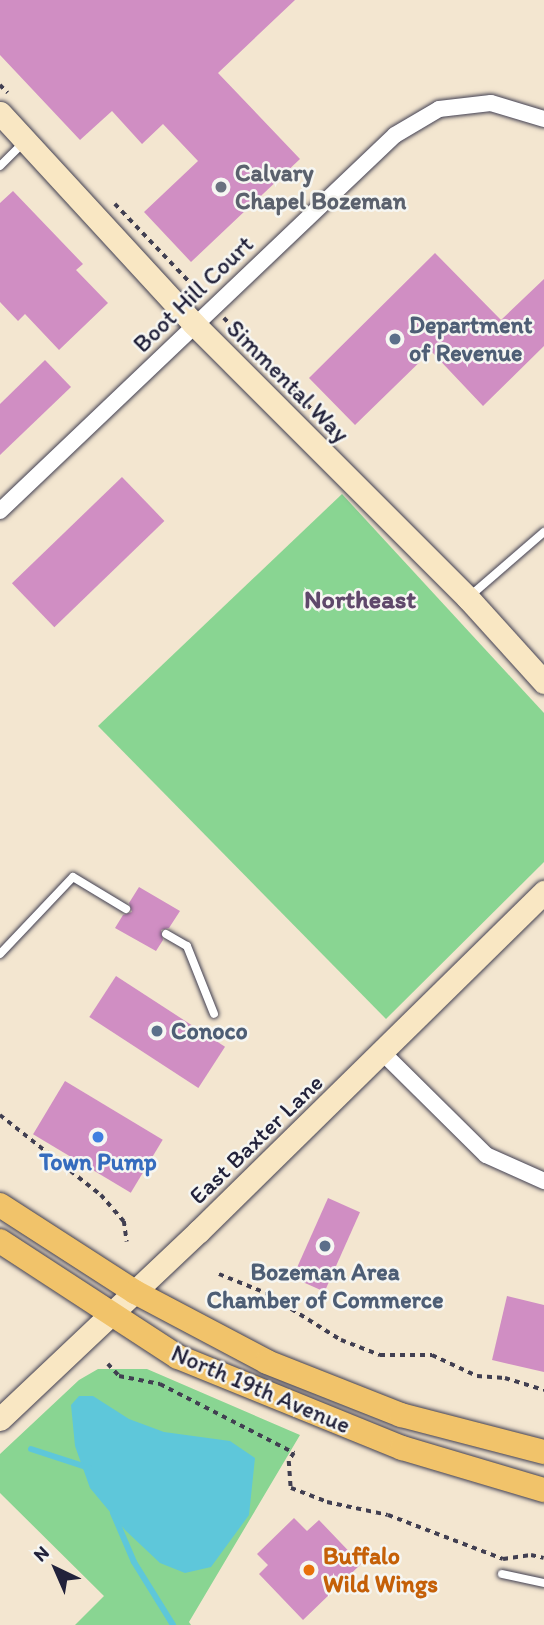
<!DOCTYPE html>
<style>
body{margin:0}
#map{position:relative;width:544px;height:1625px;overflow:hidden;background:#f3e6d0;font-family:Itim,sans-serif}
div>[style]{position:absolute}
.green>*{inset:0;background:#89d592}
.water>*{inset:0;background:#5ec7da}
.stream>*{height:6px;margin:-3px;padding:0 3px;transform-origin:3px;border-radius:3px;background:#5ec7da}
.building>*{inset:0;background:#d08ec3;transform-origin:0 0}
.path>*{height:3.5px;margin-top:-1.75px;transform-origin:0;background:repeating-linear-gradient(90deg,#413f51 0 5px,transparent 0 10px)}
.roads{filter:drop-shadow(0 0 2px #413f51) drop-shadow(0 0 2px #413f51)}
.lane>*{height:8px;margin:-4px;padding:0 4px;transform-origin:4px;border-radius:4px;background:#fff}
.street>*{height:16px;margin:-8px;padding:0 8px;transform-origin:8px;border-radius:8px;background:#fff}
.secondary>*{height:23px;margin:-11.5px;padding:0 11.5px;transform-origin:11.5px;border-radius:11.5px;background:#f9e7c3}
.primary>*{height:24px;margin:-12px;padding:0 12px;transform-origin:12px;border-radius:12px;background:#f1c36a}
.dots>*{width:19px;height:19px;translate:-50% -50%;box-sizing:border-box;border:4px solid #f6f6f2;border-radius:50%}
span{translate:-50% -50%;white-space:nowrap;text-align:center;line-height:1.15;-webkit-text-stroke:5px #f6f6f2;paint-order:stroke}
.worship-label{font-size:24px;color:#5b616d;font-weight:700}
.left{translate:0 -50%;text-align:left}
.street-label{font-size:24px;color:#22223b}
.service-label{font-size:24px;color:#4e5e75;font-weight:700}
.shop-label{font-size:24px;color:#366cbe;font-weight:700}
.food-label{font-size:24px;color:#c56008;font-weight:700}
.neighbourhood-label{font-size:26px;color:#5f486b;font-weight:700}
.north{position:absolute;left:21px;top:1534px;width:70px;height:70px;-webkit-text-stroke:5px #f6f6f2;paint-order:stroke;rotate:316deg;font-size:19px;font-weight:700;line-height:28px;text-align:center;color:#22223b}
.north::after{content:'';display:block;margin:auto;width:24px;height:32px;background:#22223b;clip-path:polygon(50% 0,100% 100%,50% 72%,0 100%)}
</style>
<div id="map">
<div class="green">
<div style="clip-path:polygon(342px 494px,544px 713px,544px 862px,386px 1019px,98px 726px)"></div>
<div style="clip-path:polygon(98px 1369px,147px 1369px,300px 1435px,189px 1622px,191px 1625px,75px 1625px,104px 1596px,0 1493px,0 1454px,79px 1380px)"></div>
</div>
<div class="water">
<div style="clip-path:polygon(79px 1396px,93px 1396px,129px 1419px,164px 1432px,230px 1441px,255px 1458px,249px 1515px,211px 1567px,185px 1573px,160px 1563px,125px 1530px,90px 1488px,75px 1446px,71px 1405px)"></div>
</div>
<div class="stream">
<div style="left:31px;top:1449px;width:61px;rotate:18.1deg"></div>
<div style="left:113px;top:1513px;width:53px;rotate:66.8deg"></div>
<div style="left:134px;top:1562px;width:74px;rotate:58.2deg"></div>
</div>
<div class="building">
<div style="clip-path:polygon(0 0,295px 0,218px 73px,300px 159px,191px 262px,144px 212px,198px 161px,163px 124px,142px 144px,112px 111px,80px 140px,0 55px)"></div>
<div style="clip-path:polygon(13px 191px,83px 264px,76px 270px,108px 303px,59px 350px,25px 314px,18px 321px,0 302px,0 203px)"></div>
<div style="clip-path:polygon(435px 253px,501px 320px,544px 279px,544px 346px,483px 406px,431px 351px,355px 425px,309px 378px)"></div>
<div style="clip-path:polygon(45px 360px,71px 387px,0 455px,0 404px)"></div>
<div style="left:122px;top:477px;width:61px;height:153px;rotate:46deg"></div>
<div style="clip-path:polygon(139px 887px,180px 911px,169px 928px,161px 930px,163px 940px,156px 951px,115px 928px,123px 915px,132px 912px,129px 903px)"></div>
<div style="left:116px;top:976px;width:130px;height:49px;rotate:33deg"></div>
<div style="left:65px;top:1081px;width:114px;height:62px;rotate:31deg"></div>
<div style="left:328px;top:1198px;width:35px;height:87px;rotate:24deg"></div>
<div style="clip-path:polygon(507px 1296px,544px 1305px,544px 1372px,492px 1360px)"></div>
<div style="clip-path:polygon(294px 1518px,307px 1531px,319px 1520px,361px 1564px,303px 1620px,259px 1574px,268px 1565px,257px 1554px)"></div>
</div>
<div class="path">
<div style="left:0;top:85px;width:11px;rotate:45deg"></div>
<div style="left:115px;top:204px;width:126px;rotate:46.3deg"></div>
<div style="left:224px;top:318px;width:139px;rotate:46.2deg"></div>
<div style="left:0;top:1115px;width:129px;rotate:38.4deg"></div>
<div style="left:101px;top:1195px;width:35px;rotate:49deg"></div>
<div style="left:124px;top:1221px;width:21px;rotate:82deg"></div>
<div style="left:219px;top:1274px;width:51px;rotate:22deg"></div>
<div style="left:266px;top:1293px;width:89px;rotate:32.1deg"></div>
<div style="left:341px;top:1340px;width:42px;rotate:21deg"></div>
<div style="left:380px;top:1355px;width:52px"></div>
<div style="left:432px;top:1355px;width:50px;rotate:25deg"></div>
<div style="left:477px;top:1376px;width:28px;rotate:4deg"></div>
<div style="left:505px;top:1378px;width:41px;rotate:17.1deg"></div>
<div style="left:108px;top:1364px;width:16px;rotate:47deg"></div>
<div style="left:119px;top:1376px;width:42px;rotate:11deg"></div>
<div style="left:160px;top:1384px;width:151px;rotate:27.2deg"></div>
<div style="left:294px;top:1453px;width:9px;rotate:122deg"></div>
<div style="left:289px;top:1461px;width:27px;rotate:86deg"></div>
<div style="left:291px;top:1488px;width:39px;rotate:21deg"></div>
<div style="left:327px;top:1502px;width:62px;rotate:12deg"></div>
<div style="left:388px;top:1515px;width:123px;rotate:20.9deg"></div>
<div style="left:503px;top:1559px;width:28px;rotate:-8deg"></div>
<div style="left:531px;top:1555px;width:13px;rotate:13deg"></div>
</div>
<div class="roads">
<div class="lane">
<div style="left:0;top:166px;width:34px;rotate:-45deg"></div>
<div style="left:470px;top:596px;width:98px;rotate:-40.9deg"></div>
<div style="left:166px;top:934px;width:24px;rotate:30deg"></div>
<div style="left:187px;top:946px;width:73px;rotate:68.3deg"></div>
<div style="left:0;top:954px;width:106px;rotate:-46.5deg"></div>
<div style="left:73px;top:877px;width:62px;rotate:31.1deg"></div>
<div style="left:502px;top:1574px;width:43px;rotate:12.1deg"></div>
</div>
<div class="street">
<div style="left:0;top:511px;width:545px;rotate:-43.59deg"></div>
<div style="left:395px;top:135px;width:51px;rotate:-30.6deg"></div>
<div style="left:439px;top:109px;width:52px;rotate:-6.6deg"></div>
<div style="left:491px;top:103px;width:55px;rotate:16.8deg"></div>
<div style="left:383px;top:1053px;width:145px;rotate:44.7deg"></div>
<div style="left:486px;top:1155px;width:64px;rotate:24.1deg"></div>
</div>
<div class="secondary">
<div style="left:0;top:113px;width:287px;rotate:47.4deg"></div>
<div style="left:194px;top:324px;width:387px;rotate:45deg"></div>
<div style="left:468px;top:598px;width:113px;rotate:47.9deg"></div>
<div style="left:0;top:1419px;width:274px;rotate:-43.4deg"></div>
<div style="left:199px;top:1231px;width:484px;rotate:-44.5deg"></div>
</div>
<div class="primary">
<div style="left:0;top:1205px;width:161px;rotate:32.8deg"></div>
<div style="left:135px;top:1292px;width:149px;rotate:27.9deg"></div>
<div style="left:267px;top:1362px;width:144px;rotate:21.6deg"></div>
<div style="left:401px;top:1415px;width:148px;rotate:14.5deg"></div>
<div style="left:0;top:1241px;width:212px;rotate:33.1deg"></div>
<div style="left:178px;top:1357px;width:242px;rotate:22.1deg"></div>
<div style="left:402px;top:1448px;width:148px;rotate:16.5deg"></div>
</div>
</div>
<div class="dots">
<div style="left:221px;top:187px;background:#6b7280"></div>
<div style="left:395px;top:339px;background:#5c6f8a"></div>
<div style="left:157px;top:1031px;background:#5c6f8a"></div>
<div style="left:98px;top:1137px;background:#3f7fe0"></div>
<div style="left:325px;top:1246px;background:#5c6f8a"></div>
<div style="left:309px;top:1570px;background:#e8710a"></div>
</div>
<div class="worship-label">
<span class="left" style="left:235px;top:187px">Calvary<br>Chapel Bozeman</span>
</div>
<div class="street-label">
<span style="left:193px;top:294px;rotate:-44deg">Boot Hill Court</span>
<span style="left:288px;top:381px;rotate:45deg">Simmental Way</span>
<span style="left:256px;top:1139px;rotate:-44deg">East Baxter Lane</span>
<span style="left:261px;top:1389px;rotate:23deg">North 19th Avenue</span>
</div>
<div class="service-label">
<span class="left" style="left:409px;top:339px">Department<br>of Revenue</span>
<span class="left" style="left:171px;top:1031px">Conoco</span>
<span style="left:325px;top:1286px">Bozeman Area<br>Chamber of Commerce</span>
</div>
<div class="shop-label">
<span style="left:98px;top:1162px">Town Pump</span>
</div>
<div class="food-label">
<span class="left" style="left:323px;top:1570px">Buffalo<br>Wild Wings</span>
</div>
<div class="neighbourhood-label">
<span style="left:360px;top:600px">Northeast</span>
</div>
<div class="north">N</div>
</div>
